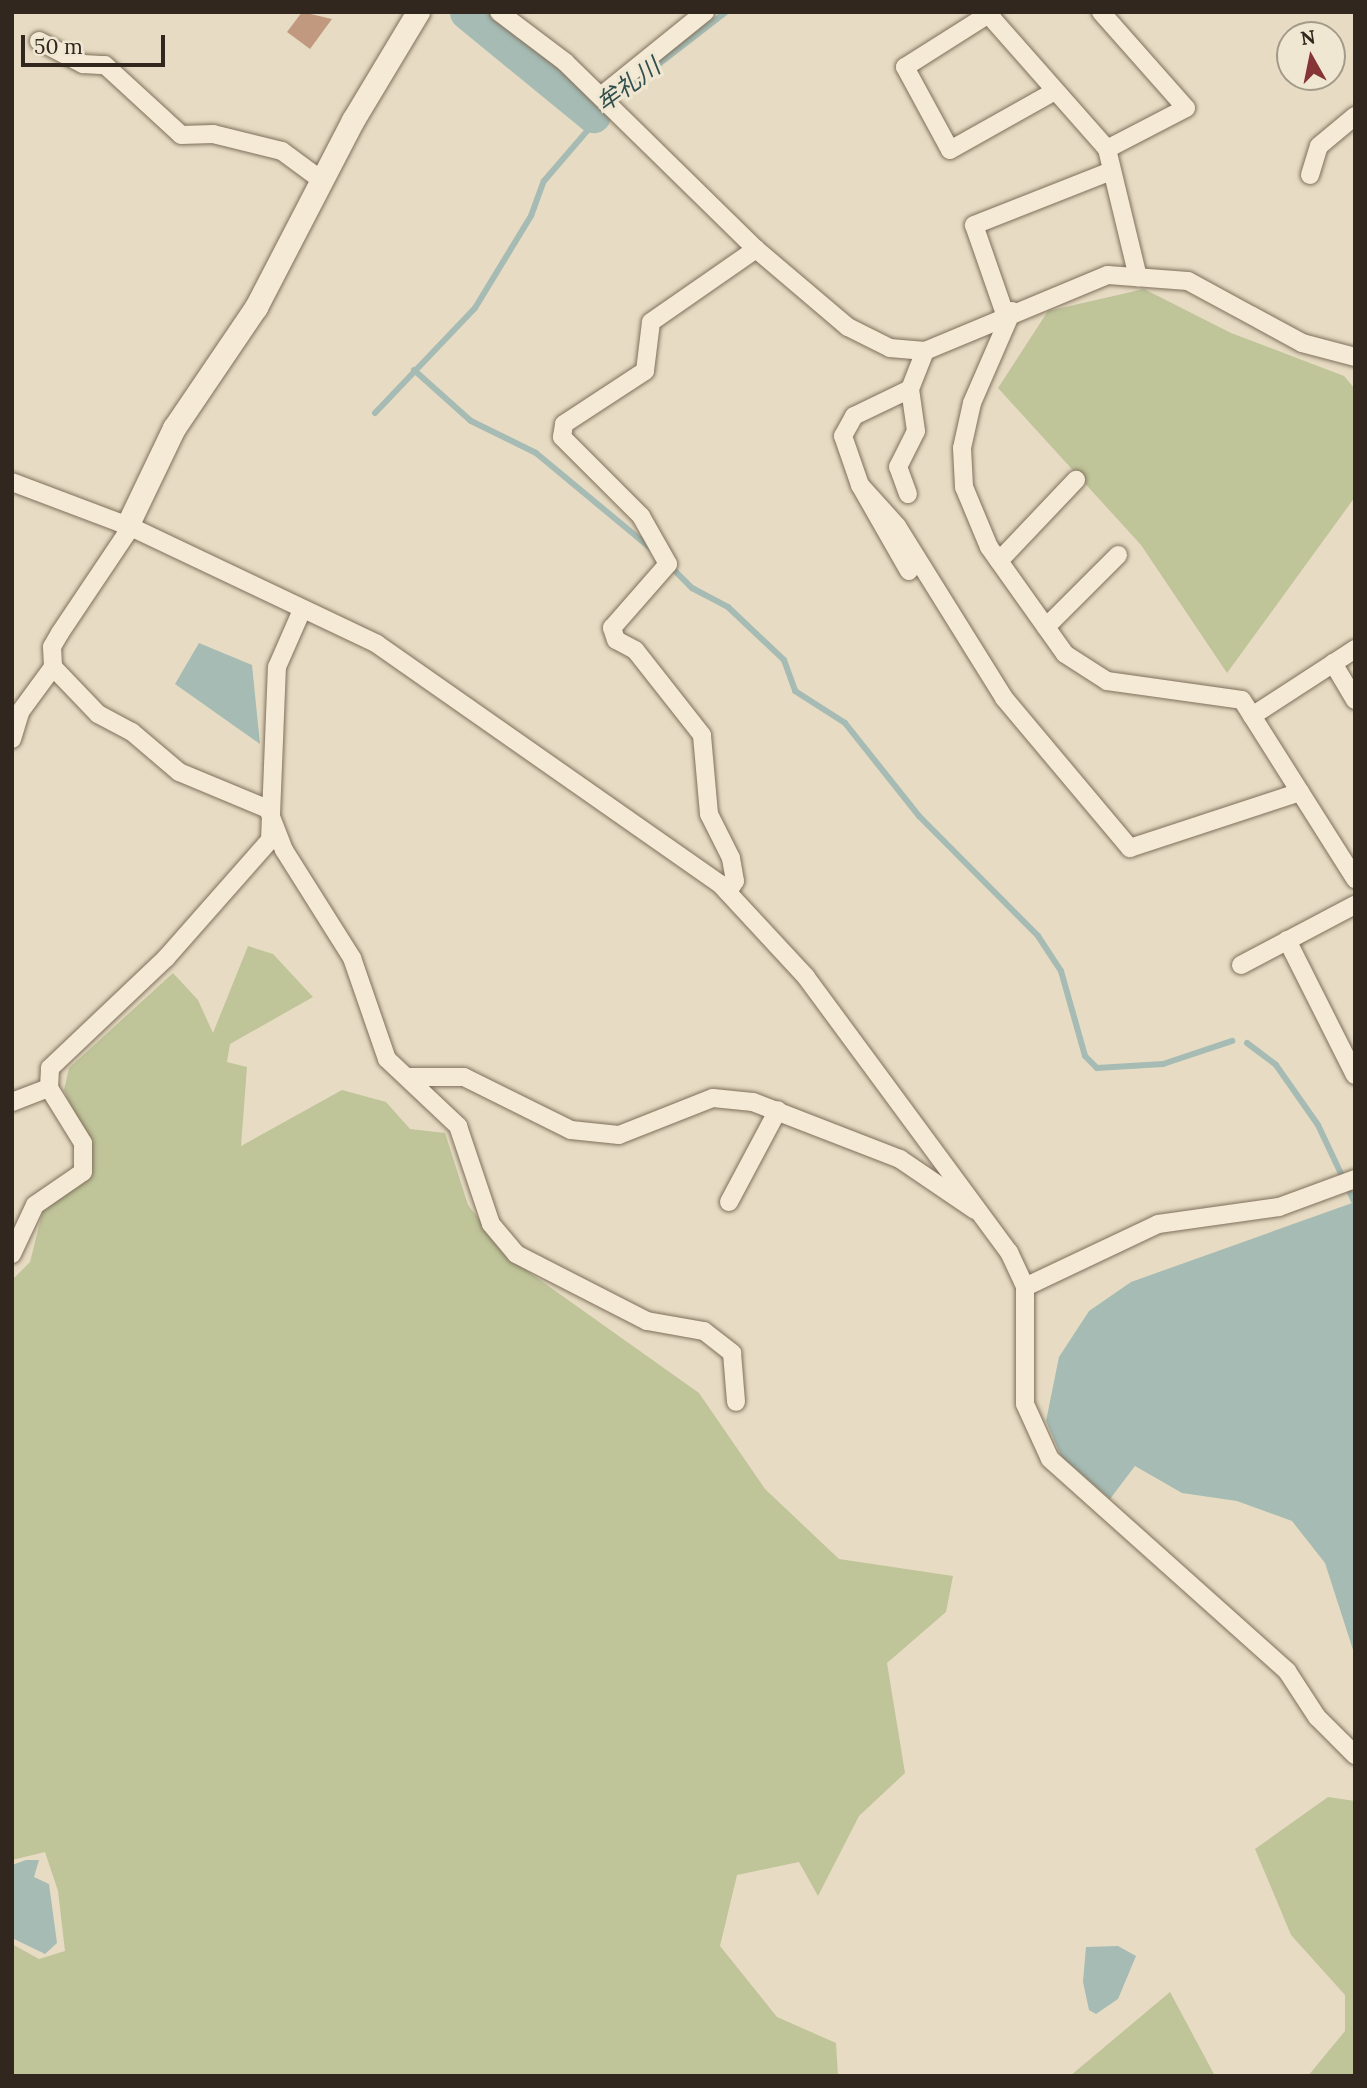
<!DOCTYPE html>
<meta charset="utf-8">
<style>
body{margin:0}
#map{position:relative;width:1367px;height:2088px;overflow:hidden;background:#e7dcc3;font-family:Lora,"Noto Sans JP",serif}
div>[style]{position:absolute}
.green>*{inset:0;background:#bfc499}
.water>*{inset:0;background:#a5bbb4}
.stream>*{height:6px;margin:-3px;padding:0 3px;transform-origin:3px;border-radius:3px;background:#a5bbb4}
.river>*{height:35px;margin:-17.5px;padding:0 17.5px;transform-origin:17.5px;border-radius:17.5px;background:#a5bbb4}
.building>*{inset:0;background:#c1997e}
.roads{filter:drop-shadow(0 0 2px #7f6f5c) drop-shadow(0 0 2px #7f6f5c)}
.minor>*{height:18px;margin:-9px;padding:0 9px;transform-origin:9px;border-radius:9px;background:#f4ead5}
.tertiary>*{height:23px;margin:-11.5px;padding:0 11.5px;transform-origin:11.5px;border-radius:11.5px;background:#f4ead5}
span{translate:-50% -50%;white-space:nowrap;text-align:center;line-height:1.15;-webkit-text-stroke:6px #f0e7d2;paint-order:stroke}
.water-label{font-size:24px;color:#304f4d;font-style:italic}
.frame{position:absolute;inset:0;border:14px solid #31271e;pointer-events:none}
.north{position:absolute;left:1276px;top:21px;width:70px;height:70px;box-sizing:border-box;background:#f0e7d2;border:2px solid #a49a8a;border-radius:50%;rotate:351deg;font-size:19px;font-weight:700;line-height:28px;text-align:center;color:#31271e}
.north::after{content:'';display:block;margin:auto;width:24px;height:32px;background:#863436;clip-path:polygon(50% 0,100% 100%,50% 72%,0 100%)}
.scale{position:absolute;left:21px;top:35px;width:144px;height:32px;box-sizing:border-box;border:4px solid #31271e;border-top:0;padding-left:9px;font-size:21px;line-height:24px;white-space:nowrap;color:#31271e;-webkit-text-stroke:5px #f0e7d2;paint-order:stroke}
</style>
<div id="map">
<div class="green">
<div style="clip-path:polygon(1144px 289px,1231px 333px,1344px 376px,1355px 389px,1355px 497px,1227px 673px,1141px 545px,998px 388px,1048px 311px)"></div>
<div style="clip-path:polygon(248px 946px,273px 954px,313px 997px,230px 1044px,227px 1062px,247px 1067px,241px 1146px,342px 1090px,386px 1102px,410px 1129px,445px 1133px,468px 1205px,509px 1258px,699px 1393px,765px 1489px,839px 1559px,953px 1576px,946px 1612px,887px 1663px,905px 1773px,859px 1816px,818px 1896px,799px 1862px,737px 1875px,720px 1946px,777px 2017px,836px 2043px,838px 2076px,12px 2076px,12px 1944px,39px 1959px,65px 1951px,58px 1891px,45px 1852px,12px 1860px,12px 1280px,30px 1262px,43px 1210px,90px 1178px,91px 1148px,64px 1090px,69px 1068px,173px 973px,198px 1000px,213px 1033px)"></div>
<div style="clip-path:polygon(1328px 1797px,1355px 1801px,1355px 2076px,1308px 2076px,1345px 2031px,1345px 1995px,1291px 1935px,1255px 1849px)"></div>
<div style="clip-path:polygon(1170px 1992px,1215px 2076px,1070px 2076px)"></div>
</div>
<div class="water">
<div style="clip-path:polygon(199px 643px,252px 665px,260px 744px,175px 684px)"></div>
<div style="clip-path:polygon(1355px 1202px,1355px 1656px,1325px 1563px,1292px 1521px,1237px 1501px,1182px 1493px,1135px 1466px,1110px 1499px,1061px 1456px,1046px 1421px,1059px 1357px,1089px 1311px,1131px 1282px)"></div>
<div style="clip-path:polygon(26px 1860px,39px 1860px,34px 1877px,49px 1884px,57px 1943px,45px 1954px,12px 1938px,12px 1865px)"></div>
<div style="clip-path:polygon(1118px 1946px,1136px 1956px,1118px 1999px,1096px 2014px,1089px 2010px,1083px 1982px,1086px 1947px)"></div>
</div>
<div class="stream">
<div style="left:414px;top:370px;width:76px;rotate:41.8deg"></div>
<div style="left:471px;top:421px;width:72px;rotate:26.2deg"></div>
<div style="left:536px;top:453px;width:153px;rotate:39.7deg"></div>
<div style="left:375px;top:413px;width:145px;rotate:-46.4deg"></div>
<div style="left:475px;top:308px;width:108px;rotate:-58.7deg"></div>
<div style="left:531px;top:216px;width:37px;rotate:-70deg"></div>
<div style="left:544px;top:181px;width:75px;rotate:-49.3deg"></div>
<div style="left:593px;top:124px;width:9px;rotate:-90deg"></div>
<div style="left:593px;top:115px;width:168px;rotate:-37.8deg"></div>
<div style="left:673px;top:569px;width:27px;rotate:45deg"></div>
<div style="left:692px;top:588px;width:41px;rotate:27.8deg"></div>
<div style="left:728px;top:607px;width:77px;rotate:43.4deg"></div>
<div style="left:784px;top:660px;width:33px;rotate:70deg"></div>
<div style="left:795px;top:691px;width:59px;rotate:32.6deg"></div>
<div style="left:845px;top:723px;width:119px;rotate:51.5deg"></div>
<div style="left:919px;top:816px;width:169px;rotate:45.2deg"></div>
<div style="left:1038px;top:936px;width:42px;rotate:56.7deg"></div>
<div style="left:1061px;top:971px;width:88px;rotate:74.2deg"></div>
<div style="left:1085px;top:1056px;width:17px;rotate:45deg"></div>
<div style="left:1097px;top:1068px;width:66px;rotate:-3.5deg"></div>
<div style="left:1163px;top:1064px;width:73px;rotate:-18.4deg"></div>
<div style="left:1247px;top:1043px;width:36px;rotate:37deg"></div>
<div style="left:1276px;top:1065px;width:73px;rotate:55deg"></div>
<div style="left:1318px;top:1125px;width:84px;rotate:64.7deg"></div>
</div>
<div class="river">
<div style="left:467px;top:12px;width:163px;rotate:39.3deg"></div>
</div>
<div class="building">
<div style="clip-path:polygon(302px 12px,332px 19px,310px 49px,287px 32px)"></div>
</div>
<div class="roads">
<div class="minor">
<div style="left:499px;top:12px;width:83px;rotate:37.1deg"></div>
<div style="left:565px;top:62px;width:267px;rotate:44.4deg"></div>
<div style="left:756px;top:249px;width:121px;rotate:40.3deg"></div>
<div style="left:848px;top:327px;width:47px;rotate:26.6deg"></div>
<div style="left:890px;top:348px;width:35px;rotate:5deg"></div>
<div style="left:925px;top:351px;width:198px;rotate:-22.6deg"></div>
<div style="left:1108px;top:275px;width:80px;rotate:4.3deg"></div>
<div style="left:1188px;top:281px;width:130px;rotate:28.5deg"></div>
<div style="left:1302px;top:343px;width:55px;rotate:14.8deg"></div>
<div style="left:992px;top:12px;width:103px;rotate:147.7deg"></div>
<div style="left:905px;top:67px;width:94px;rotate:61.5deg"></div>
<div style="left:950px;top:150px;width:120px;rotate:-29.3deg"></div>
<div style="left:1101px;top:12px;width:128px;rotate:48.5deg"></div>
<div style="left:1186px;top:108px;width:89px;rotate:152.6deg"></div>
<div style="left:989px;top:15px;width:179px;rotate:48.6deg"></div>
<div style="left:1107px;top:149px;width:132px;rotate:76.4deg"></div>
<div style="left:39px;top:41px;width:50px;rotate:27.6deg"></div>
<div style="left:83px;top:64px;width:22px;rotate:3deg"></div>
<div style="left:105px;top:65px;width:103px;rotate:42.6deg"></div>
<div style="left:181px;top:135px;width:32px;rotate:-2deg"></div>
<div style="left:213px;top:134px;width:71px;rotate:13.8deg"></div>
<div style="left:282px;top:151px;width:47px;rotate:36.4deg"></div>
<div style="left:601px;top:96px;width:134px;rotate:-38.9deg"></div>
<div style="left:1310px;top:175px;width:30px;rotate:-73deg"></div>
<div style="left:1319px;top:146px;width:47px;rotate:-39.8deg"></div>
<div style="left:1012px;top:311px;width:100px;rotate:113.5deg"></div>
<div style="left:972px;top:403px;width:46px;rotate:102.5deg"></div>
<div style="left:962px;top:448px;width:39px;rotate:87deg"></div>
<div style="left:964px;top:487px;width:65px;rotate:67.4deg"></div>
<div style="left:989px;top:547px;width:131px;rotate:54.6deg"></div>
<div style="left:1065px;top:654px;width:50px;rotate:32.7deg"></div>
<div style="left:1107px;top:681px;width:136px;rotate:8deg"></div>
<div style="left:1242px;top:700px;width:212px;rotate:57.7deg"></div>
<div style="left:1005px;top:314px;width:94px;rotate:-109.2deg"></div>
<div style="left:974px;top:225px;width:147px;rotate:-21.5deg"></div>
<div style="left:12px;top:482px;width:127px;rotate:20.7deg"></div>
<div style="left:131px;top:527px;width:272px;rotate:25.4deg"></div>
<div style="left:377px;top:644px;width:419px;rotate:35deg"></div>
<div style="left:720px;top:884px;width:127px;rotate:47.2deg"></div>
<div style="left:806px;top:977px;width:342px;rotate:53.6deg"></div>
<div style="left:1009px;top:1252px;width:38px;rotate:65deg"></div>
<div style="left:1025px;top:1287px;width:117px;rotate:90deg"></div>
<div style="left:1025px;top:1404px;width:60px;rotate:65.6deg"></div>
<div style="left:1050px;top:1459px;width:318px;rotate:41.8deg"></div>
<div style="left:1287px;top:1671px;width:55px;rotate:56.9deg"></div>
<div style="left:1317px;top:1717px;width:54px;rotate:45deg"></div>
<div style="left:860px;top:485px;width:55px;rotate:47.9deg"></div>
<div style="left:897px;top:526px;width:203px;rotate:58.1deg"></div>
<div style="left:1004px;top:698px;width:196px;rotate:50deg"></div>
<div style="left:1130px;top:848px;width:179px;rotate:-18.2deg"></div>
<div style="left:908px;top:494px;width:29px;rotate:-110deg"></div>
<div style="left:898px;top:467px;width:40px;rotate:-63.4deg"></div>
<div style="left:916px;top:431px;width:42px;rotate:-98.1deg"></div>
<div style="left:910px;top:389px;width:41px;rotate:-68.5deg"></div>
<div style="left:131px;top:527px;width:128px;rotate:123.8deg"></div>
<div style="left:60px;top:633px;width:16px;rotate:120deg"></div>
<div style="left:52px;top:647px;width:20px;rotate:87deg"></div>
<div style="left:53px;top:667px;width:65px;rotate:46.2deg"></div>
<div style="left:98px;top:714px;width:38px;rotate:28deg"></div>
<div style="left:132px;top:732px;width:62px;rotate:40.4deg"></div>
<div style="left:179px;top:772px;width:96px;rotate:22.6deg"></div>
<div style="left:268px;top:809px;width:44px;rotate:68.7deg"></div>
<div style="left:284px;top:850px;width:128px;rotate:57.8deg"></div>
<div style="left:352px;top:958px;width:107px;rotate:70.9deg"></div>
<div style="left:387px;top:1059px;width:98px;rotate:43.3deg"></div>
<div style="left:458px;top:1126px;width:103px;rotate:71.4deg"></div>
<div style="left:491px;top:1224px;width:39px;rotate:50deg"></div>
<div style="left:516px;top:1254px;width:147px;rotate:27.1deg"></div>
<div style="left:647px;top:1321px;width:58px;rotate:10deg"></div>
<div style="left:704px;top:1331px;width:36px;rotate:38deg"></div>
<div style="left:732px;top:1353px;width:49px;rotate:85.3deg"></div>
<div style="left:999px;top:561px;width:112px;rotate:-46.5deg"></div>
<div style="left:909px;top:571px;width:99px;rotate:-119.7deg"></div>
<div style="left:860px;top:485px;width:52px;rotate:-109.1deg"></div>
<div style="left:843px;top:436px;width:23px;rotate:-61deg"></div>
<div style="left:854px;top:416px;width:62px;rotate:-25.7deg"></div>
<div style="left:1046px;top:627px;width:102px;rotate:-45deg"></div>
<div style="left:1333px;top:663px;width:43px;rotate:59.3deg"></div>
<div style="left:1252px;top:716px;width:123px;rotate:-33deg"></div>
<div style="left:12px;top:739px;width:28px;rotate:-73deg"></div>
<div style="left:20px;top:712px;width:56px;rotate:-53.7deg"></div>
<div style="left:728px;top:892px;width:13px;rotate:-58deg"></div>
<div style="left:735px;top:881px;width:23px;rotate:-100deg"></div>
<div style="left:731px;top:858px;width:49px;rotate:-116.6deg"></div>
<div style="left:709px;top:814px;width:79px;rotate:-95.1deg"></div>
<div style="left:702px;top:735px;width:108px;rotate:-128.2deg"></div>
<div style="left:635px;top:650px;width:21px;rotate:-152deg"></div>
<div style="left:616px;top:640px;width:13px;rotate:-108deg"></div>
<div style="left:612px;top:628px;width:85px;rotate:-48.8deg"></div>
<div style="left:668px;top:564px;width:55px;rotate:-119.4deg"></div>
<div style="left:641px;top:516px;width:112px;rotate:-135deg"></div>
<div style="left:562px;top:437px;width:13px;rotate:-81deg"></div>
<div style="left:564px;top:424px;width:97px;rotate:-33.2deg"></div>
<div style="left:645px;top:371px;width:49px;rotate:-83deg"></div>
<div style="left:651px;top:322px;width:128px;rotate:-34.8deg"></div>
<div style="left:1287px;top:940px;width:151px;rotate:63.3deg"></div>
<div style="left:1241px;top:965px;width:129px;rotate:-27.8deg"></div>
<div style="left:408px;top:1077px;width:56px"></div>
<div style="left:464px;top:1077px;width:119px;rotate:26.4deg"></div>
<div style="left:571px;top:1130px;width:48px;rotate:5.9deg"></div>
<div style="left:619px;top:1135px;width:101px;rotate:-21.5deg"></div>
<div style="left:713px;top:1098px;width:40px;rotate:5.7deg"></div>
<div style="left:753px;top:1102px;width:158px;rotate:21.2deg"></div>
<div style="left:900px;top:1159px;width:91px;rotate:34.2deg"></div>
<div style="left:12px;top:1102px;width:40px;rotate:-21deg"></div>
<div style="left:729px;top:1202px;width:104px;rotate:-62deg"></div>
<div style="left:12px;top:1254px;width:54px;rotate:-64.9deg"></div>
<div style="left:35px;top:1205px;width:58px;rotate:-34.5deg"></div>
<div style="left:83px;top:1172px;width:29px;rotate:-90deg"></div>
<div style="left:83px;top:1143px;width:65px;rotate:-121.7deg"></div>
<div style="left:49px;top:1088px;width:20px;rotate:-87deg"></div>
<div style="left:50px;top:1068px;width:160px;rotate:-43.5deg"></div>
<div style="left:166px;top:958px;width:157px;rotate:-48.6deg"></div>
<div style="left:270px;top:840px;width:173px;rotate:-87.7deg"></div>
<div style="left:277px;top:667px;width:62px;rotate:-66.3deg"></div>
<div style="left:1025px;top:1287px;width:147px;rotate:-25.3deg"></div>
<div style="left:1158px;top:1224px;width:122px;rotate:-8deg"></div>
<div style="left:1279px;top:1207px;width:81px;rotate:-20.2deg"></div>
</div>
<div class="tertiary">
<div style="left:127px;top:526px;width:109px;rotate:-64.4deg"></div>
<div style="left:174px;top:428px;width:146px;rotate:-55.9deg"></div>
<div style="left:256px;top:307px;width:211px;rotate:-62.6deg"></div>
<div style="left:353px;top:120px;width:126px;rotate:-59deg"></div>
</div>
</div>
<div class="water-label">
<span style="left:628px;top:85px;rotate:-36deg">牟礼川</span>
</div>
<div class="frame"></div>
<div class="north">N</div>
<div class="scale">50 m</div>
</div>
